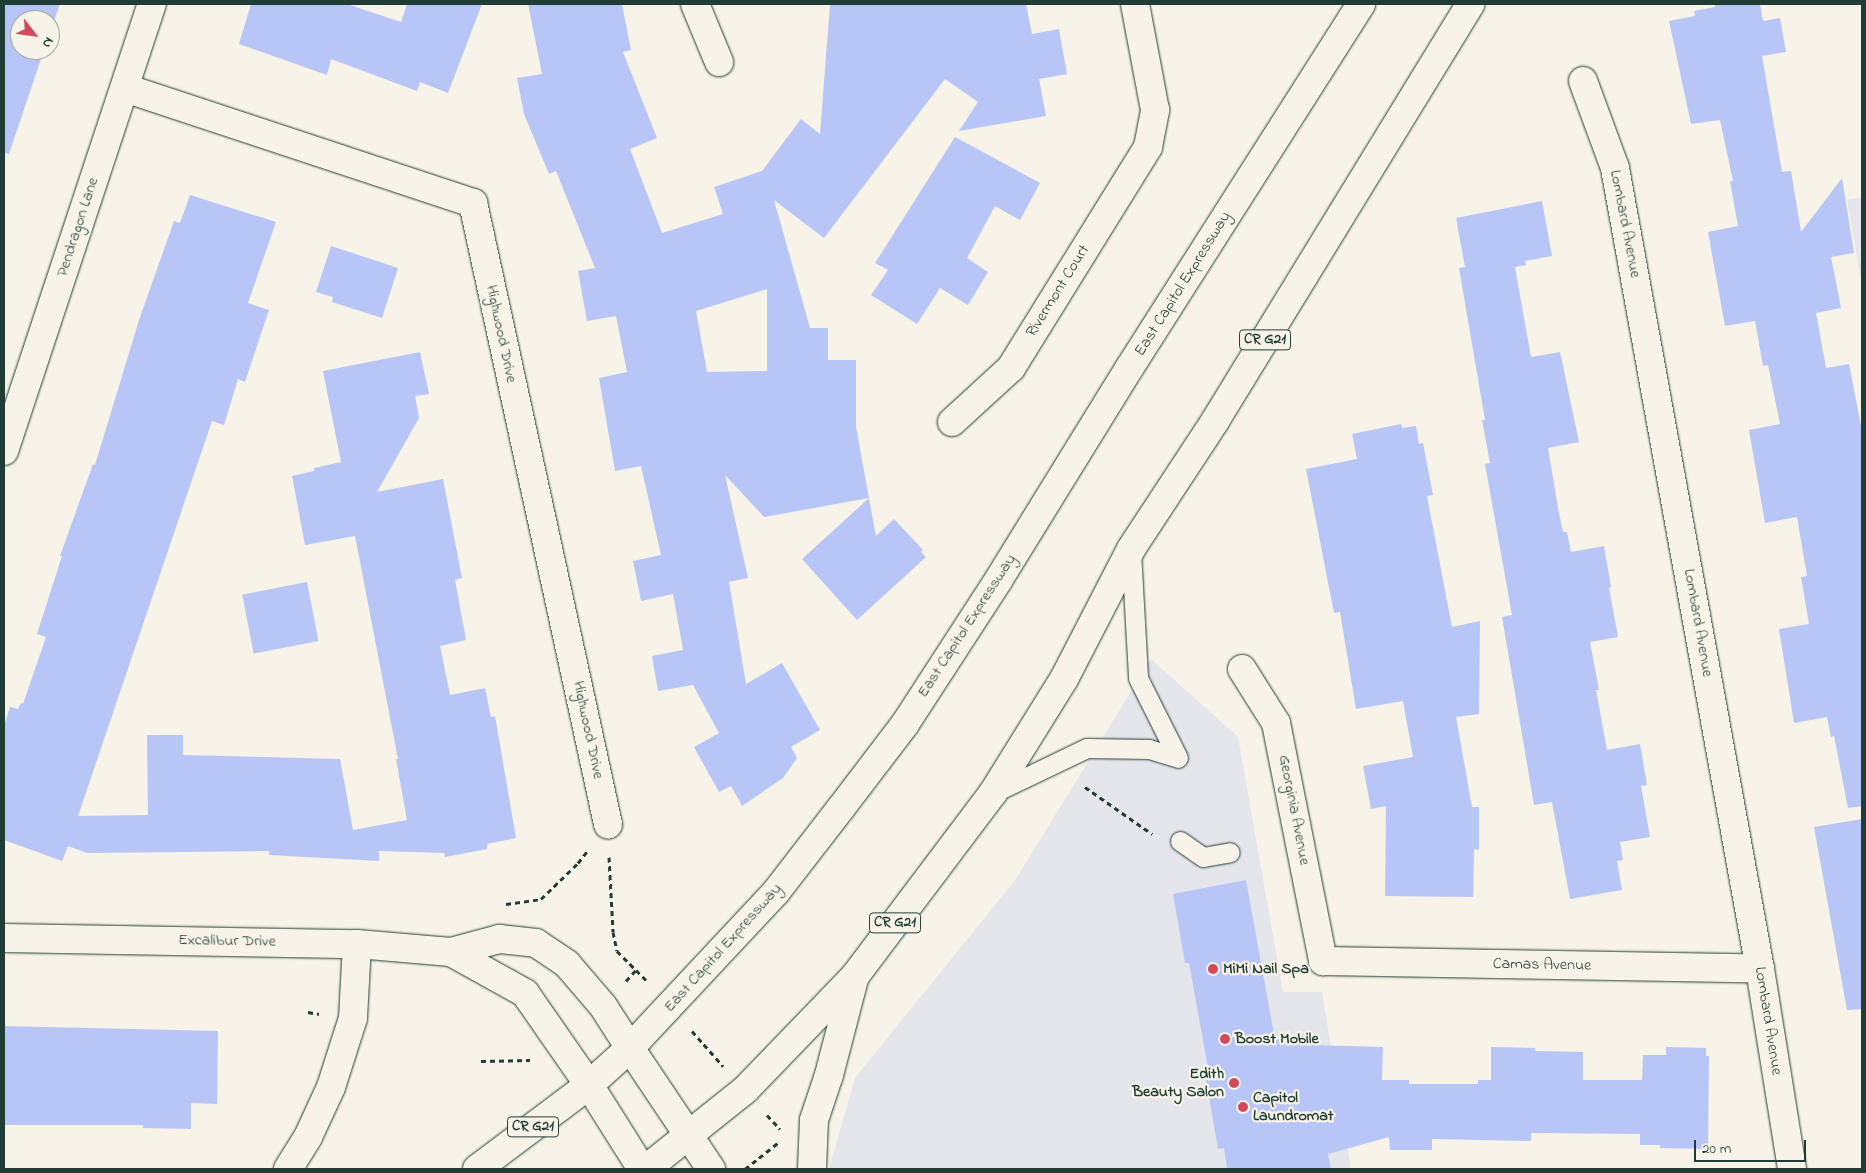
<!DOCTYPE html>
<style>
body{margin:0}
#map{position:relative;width:1866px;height:1173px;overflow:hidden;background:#f7f3e8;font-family:"Indie Flower",sans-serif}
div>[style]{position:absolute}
.built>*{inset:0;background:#e4e6ec}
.building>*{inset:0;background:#b7c6f7;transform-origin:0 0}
.path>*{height:3px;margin-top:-1.5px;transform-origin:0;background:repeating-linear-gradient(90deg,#1f3d34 0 5px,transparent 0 9px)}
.roads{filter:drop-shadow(0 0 1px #1f3d34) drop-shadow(0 0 1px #1f3d34)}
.lane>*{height:19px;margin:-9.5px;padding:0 9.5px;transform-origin:9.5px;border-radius:9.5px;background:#f7f3e8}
.street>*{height:28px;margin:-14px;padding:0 14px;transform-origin:14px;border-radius:14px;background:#f7f3e8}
.primary>*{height:28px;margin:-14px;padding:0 14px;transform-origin:14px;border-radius:14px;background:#f7f3e8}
.highway>*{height:28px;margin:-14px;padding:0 14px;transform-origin:14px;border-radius:14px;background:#f7f3e8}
.dots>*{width:14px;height:14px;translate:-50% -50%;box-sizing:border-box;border:2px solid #f7f3e8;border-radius:50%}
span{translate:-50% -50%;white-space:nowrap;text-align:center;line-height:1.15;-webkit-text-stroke:4.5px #f7f3e8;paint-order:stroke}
.shield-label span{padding:1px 4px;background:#f7f3e8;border:1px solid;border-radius:4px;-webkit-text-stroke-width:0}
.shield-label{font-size:15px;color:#1f3d34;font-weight:700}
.street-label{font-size:16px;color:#1f3d34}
.poi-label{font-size:16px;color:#1f3d34;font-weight:700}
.left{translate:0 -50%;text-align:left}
.right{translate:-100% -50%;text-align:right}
.frame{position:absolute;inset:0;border:5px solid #1f3d34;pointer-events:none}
.north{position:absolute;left:10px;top:10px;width:50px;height:50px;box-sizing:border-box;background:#f7f3e8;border:1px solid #a1aaa0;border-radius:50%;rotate:120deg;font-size:14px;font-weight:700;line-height:20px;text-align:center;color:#1f3d34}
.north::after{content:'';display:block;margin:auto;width:18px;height:22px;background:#d1495b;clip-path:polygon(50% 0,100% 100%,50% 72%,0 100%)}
.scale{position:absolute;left:1694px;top:1140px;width:112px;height:22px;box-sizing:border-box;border:2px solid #1f3d34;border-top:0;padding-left:6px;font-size:15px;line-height:18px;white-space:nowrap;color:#1f3d34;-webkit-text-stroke:4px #f7f3e8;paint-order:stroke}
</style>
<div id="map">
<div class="built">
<div style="clip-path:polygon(1862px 197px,1862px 286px,1847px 200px)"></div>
<div style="clip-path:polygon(1151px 659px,1238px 737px,1283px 992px,1322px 992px,1351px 1169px,829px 1169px,855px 1078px,1016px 879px)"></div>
</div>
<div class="building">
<div style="clip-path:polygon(4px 4px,60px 4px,50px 32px,50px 20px,20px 20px,20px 50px,44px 50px,9px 154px,4px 153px)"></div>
<div style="clip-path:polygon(251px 4px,347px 4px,401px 22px,407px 4px,482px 4px,448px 93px,420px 82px,417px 91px,331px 59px,327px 75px,239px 44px)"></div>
<div style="clip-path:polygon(evenodd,528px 4px,622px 4px,631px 50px,623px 52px,657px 138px,630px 149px,662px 233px,723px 214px,714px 187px,762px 171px,801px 119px,820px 134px,830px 4px,1026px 4px,1032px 34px,1059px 29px,1067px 74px,1039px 79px,1046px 116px,959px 131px,978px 102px,945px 79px,824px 238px,774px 200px,810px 328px,828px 328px,828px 360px,856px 360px,856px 427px,869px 498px,764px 517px,725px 475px,748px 578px,729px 582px,746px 684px,782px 663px,820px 730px,791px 747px,797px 758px,783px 778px,742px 806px,731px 786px,719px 792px,694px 747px,719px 733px,693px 685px,658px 691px,652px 656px,683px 650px,673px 594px,641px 601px,633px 561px,661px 555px,641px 466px,615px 471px,599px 378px,627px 372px,616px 316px,587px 321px,578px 271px,595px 268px,556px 171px,549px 174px,524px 114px,517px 78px,542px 74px,528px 4px,767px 289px,767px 371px,707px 372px,696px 311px,767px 289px)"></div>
<div style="clip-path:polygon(1715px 4px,1760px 4px,1763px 21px,1780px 18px,1786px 52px,1762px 56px,1782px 172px,1791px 171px,1801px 232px,1842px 178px,1854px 253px,1831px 257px,1841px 308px,1816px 313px,1826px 368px,1849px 364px,1862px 431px,1862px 806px,1848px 808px,1834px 736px,1831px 737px,1827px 717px,1794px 723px,1779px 629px,1809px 624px,1801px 577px,1807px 576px,1797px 517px,1765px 523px,1749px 430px,1780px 424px,1768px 365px,1763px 366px,1755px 321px,1725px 326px,1708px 232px,1738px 226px,1730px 181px,1733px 181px,1720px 120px,1691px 124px,1669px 21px,1695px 16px,1694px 11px,1715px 7px)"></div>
<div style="clip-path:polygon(955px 137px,1040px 183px,1020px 220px,995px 206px,967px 258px,988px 272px,968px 305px,940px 288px,917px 324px,871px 295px,888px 270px,875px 263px)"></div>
<div style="clip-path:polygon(190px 195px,276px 222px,248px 303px,269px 310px,245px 382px,238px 379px,224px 425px,212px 421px,78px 816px,148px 815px,147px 735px,183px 735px,183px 755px,340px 759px,353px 830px,407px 820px,396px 759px,398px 759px,355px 536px,305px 545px,292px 476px,314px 471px,314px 468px,341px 462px,323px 371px,420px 352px,429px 394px,415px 396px,419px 418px,377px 492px,443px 479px,462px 578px,455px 580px,466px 640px,440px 646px,450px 695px,485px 688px,491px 717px,495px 716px,516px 838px,487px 844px,487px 849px,445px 857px,444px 853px,379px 851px,379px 861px,269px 855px,269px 851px,87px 853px,68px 846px,62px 861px,4px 840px,4px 726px,10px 707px,18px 709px,21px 703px,23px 704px,46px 637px,37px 634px,62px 556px,60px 556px,93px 464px,95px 465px,139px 320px,174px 221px,180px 223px)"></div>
<div style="clip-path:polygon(1542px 201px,1552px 256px,1525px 261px,1526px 265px,1515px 267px,1531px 357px,1560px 352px,1579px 442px,1548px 448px,1558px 508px,1563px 532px,1567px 532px,1571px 552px,1604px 546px,1611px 587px,1609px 588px,1618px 637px,1590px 642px,1599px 690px,1596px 690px,1607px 750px,1640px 744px,1647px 785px,1641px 786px,1650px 837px,1620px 842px,1623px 860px,1617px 861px,1622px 890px,1570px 899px,1552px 802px,1534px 805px,1502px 617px,1512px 615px,1485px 464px,1490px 463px,1482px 420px,1485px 420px,1459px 268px,1465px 267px,1456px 218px)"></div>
<div style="clip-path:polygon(331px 246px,398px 268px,382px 318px,332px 302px,333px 297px,316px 292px)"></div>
<div style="clip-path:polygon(1401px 424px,1402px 428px,1416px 426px,1419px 444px,1423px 443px,1433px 495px,1427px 496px,1452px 627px,1480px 621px,1479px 714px,1456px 717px,1472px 807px,1479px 807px,1479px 850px,1474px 849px,1473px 897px,1385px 896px,1386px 806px,1371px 809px,1363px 766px,1413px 757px,1403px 701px,1356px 709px,1340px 612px,1334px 613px,1306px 469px,1357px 459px,1352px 434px)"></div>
<div style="clip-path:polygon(869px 498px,876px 536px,894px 519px,923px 550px,921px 552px,926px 557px,857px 620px,802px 559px)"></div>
<div style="left:307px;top:582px;width:60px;height:66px;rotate:79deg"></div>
<div style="clip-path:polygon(1862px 819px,1862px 1009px,1847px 1010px,1814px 827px)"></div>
<div style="clip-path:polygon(1246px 880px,1275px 1040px,1310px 1034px,1312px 1045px,1383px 1047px,1382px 1080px,1409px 1080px,1409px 1084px,1478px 1084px,1478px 1080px,1491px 1080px,1491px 1047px,1535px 1048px,1535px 1051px,1583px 1052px,1583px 1080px,1642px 1080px,1643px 1055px,1666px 1055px,1666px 1047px,1706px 1048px,1706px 1056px,1709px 1056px,1708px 1149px,1660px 1148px,1660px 1145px,1640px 1145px,1640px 1134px,1531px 1133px,1531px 1141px,1432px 1139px,1432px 1150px,1390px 1150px,1389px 1137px,1328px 1154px,1331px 1169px,1227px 1169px,1224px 1148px,1218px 1149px,1206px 1080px,1210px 1079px,1189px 963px,1185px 963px,1173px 894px)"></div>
<div style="clip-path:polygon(4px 1026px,218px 1031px,217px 1104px,191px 1103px,191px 1129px,143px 1128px,143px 1125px,4px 1125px)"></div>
</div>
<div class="path">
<div style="left:1085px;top:787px;width:82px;rotate:35deg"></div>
<div style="left:609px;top:857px;width:75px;rotate:86.9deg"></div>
<div style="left:613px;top:932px;width:19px;rotate:78deg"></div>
<div style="left:617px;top:951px;width:27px;rotate:45deg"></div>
<div style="left:506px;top:904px;width:35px;rotate:-8deg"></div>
<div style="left:541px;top:899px;width:52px;rotate:-44.2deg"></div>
<div style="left:578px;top:863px;width:16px;rotate:-52deg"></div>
<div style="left:626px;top:981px;width:15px;rotate:-48deg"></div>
<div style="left:636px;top:970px;width:17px;rotate:45deg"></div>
<div style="left:308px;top:1012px;width:11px;rotate:10deg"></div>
<div style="left:692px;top:1031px;width:47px;rotate:48.5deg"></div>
<div style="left:481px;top:1061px;width:49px;rotate:-1.2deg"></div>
<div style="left:767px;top:1115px;width:19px;rotate:47deg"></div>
<div style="left:745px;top:1169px;width:43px;rotate:-38.5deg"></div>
</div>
<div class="roads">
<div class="lane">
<div style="left:1131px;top:551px;width:127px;rotate:86.8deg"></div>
<div style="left:1138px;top:678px;width:89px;rotate:63.4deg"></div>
<div style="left:995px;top:792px;width:102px;rotate:-25.6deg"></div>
<div style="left:1087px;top:748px;width:62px;rotate:0.9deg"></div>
<div style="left:1149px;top:749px;width:30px;rotate:17deg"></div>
<div style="left:1180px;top:841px;width:28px;rotate:35deg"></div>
<div style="left:1203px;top:857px;width:27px;rotate:-10deg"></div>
</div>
<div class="street">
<div style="left:695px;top:4px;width:63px;rotate:67.5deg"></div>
<div style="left:1583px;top:81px;width:93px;rotate:69.8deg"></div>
<div style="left:1615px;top:168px;width:814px;rotate:79.74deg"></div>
<div style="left:1760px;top:969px;width:203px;rotate:80.9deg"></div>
<div style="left:125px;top:88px;width:367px;rotate:18.3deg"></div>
<div style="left:473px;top:203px;width:636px;rotate:77.74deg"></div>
<div style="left:952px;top:422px;width:80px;rotate:-42.5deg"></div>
<div style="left:1011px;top:368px;width:260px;rotate:-58.2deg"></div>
<div style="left:1148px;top:147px;width:38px;rotate:-79deg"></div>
<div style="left:1155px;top:110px;width:108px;rotate:-100.7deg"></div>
<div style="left:4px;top:451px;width:471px;rotate:-71.7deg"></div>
<div style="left:1242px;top:669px;width:64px;rotate:57.8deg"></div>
<div style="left:1276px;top:723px;width:243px;rotate:78.8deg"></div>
<div style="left:1323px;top:961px;width:437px;rotate:1deg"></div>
<div style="left:4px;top:938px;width:353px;rotate:1deg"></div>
<div style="left:357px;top:944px;width:94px;rotate:4.9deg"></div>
<div style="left:451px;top:952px;width:50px;rotate:-15.2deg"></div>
<div style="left:499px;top:939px;width:37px;rotate:6deg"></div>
<div style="left:536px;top:943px;width:37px;rotate:34deg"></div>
<div style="left:567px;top:964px;width:55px;rotate:49.4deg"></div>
<div style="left:603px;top:1006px;width:50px;rotate:57.3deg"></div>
<div style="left:451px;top:952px;width:85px;rotate:29deg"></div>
<div style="left:525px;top:993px;width:112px;rotate:55.2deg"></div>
<div style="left:288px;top:1169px;width:38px;rotate:-58deg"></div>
<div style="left:308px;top:1137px;width:55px;rotate:-65.3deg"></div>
<div style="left:331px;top:1087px;width:72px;rotate:-72.3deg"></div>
<div style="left:353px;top:1018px;width:74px;rotate:-86.9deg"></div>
</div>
<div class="primary">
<div style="left:630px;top:1048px;width:146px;rotate:56.2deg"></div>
<div style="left:589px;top:1085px;width:99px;rotate:57.8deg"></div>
</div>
<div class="highway">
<div style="left:477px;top:1169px;width:140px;rotate:-36.9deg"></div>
<div style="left:589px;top:1085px;width:55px;rotate:-42.1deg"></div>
<div style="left:630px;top:1048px;width:214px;rotate:-46.9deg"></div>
<div style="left:776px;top:892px;width:106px;rotate:-52.3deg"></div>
<div style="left:841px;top:808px;width:106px;rotate:-52.7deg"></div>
<div style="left:905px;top:724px;width:173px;rotate:-57deg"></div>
<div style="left:999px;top:579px;width:249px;rotate:-58.3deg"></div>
<div style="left:1130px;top:367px;width:430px;rotate:-57.5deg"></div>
<div style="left:646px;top:1169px;width:127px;rotate:-38.6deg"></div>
<div style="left:745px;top:1090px;width:158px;rotate:-46deg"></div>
<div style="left:855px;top:976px;width:229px;rotate:-53deg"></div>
<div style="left:993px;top:793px;width:134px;rotate:-58.1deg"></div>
<div style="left:1064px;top:679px;width:146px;rotate:-62.7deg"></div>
<div style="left:1131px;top:549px;width:153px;rotate:-56.7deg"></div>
<div style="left:1215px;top:421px;width:489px;rotate:-58.5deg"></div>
<div style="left:812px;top:1169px;width:49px;rotate:-87.7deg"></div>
<div style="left:814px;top:1120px;width:47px;rotate:-71.6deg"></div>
<div style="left:829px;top:1075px;width:99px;rotate:-75.4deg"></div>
</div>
</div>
<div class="dots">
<div style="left:1213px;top:969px;background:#d1495b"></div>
<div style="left:1225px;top:1039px;background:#d1495b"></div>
<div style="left:1234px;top:1083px;background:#d1495b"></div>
<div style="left:1243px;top:1107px;background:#d1495b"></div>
</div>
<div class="shield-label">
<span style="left:1265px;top:340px">CR G21</span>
<span style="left:895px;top:923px">CR G21</span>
<span style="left:533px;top:1127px">CR G21</span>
</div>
<div class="street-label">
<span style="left:1625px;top:224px;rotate:79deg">Lombard Avenue</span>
<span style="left:78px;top:227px;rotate:-72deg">Pendragon Lane</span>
<span style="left:1183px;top:284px;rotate:-58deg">East Capitol Expressway</span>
<span style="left:1058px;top:291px;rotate:-58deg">Rivermont Court</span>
<span style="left:501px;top:334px;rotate:78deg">Highwood Drive</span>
<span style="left:1698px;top:623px;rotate:80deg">Lombard Avenue</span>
<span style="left:967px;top:626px;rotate:-57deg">East Capitol Expressway</span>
<span style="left:588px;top:730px;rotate:78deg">Highwood Drive</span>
<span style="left:1294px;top:810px;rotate:79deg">Georginia Avenue</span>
<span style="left:227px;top:941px;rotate:1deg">Excalibur Drive</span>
<span style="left:723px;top:948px;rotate:-48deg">East Capitol Expressway</span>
<span style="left:1542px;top:965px;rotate:1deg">Camas Avenue</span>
<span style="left:1768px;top:1021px;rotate:81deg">Lombard Avenue</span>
</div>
<div class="poi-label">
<span class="left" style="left:1223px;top:969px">MiMi Nail Spa</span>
<span class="left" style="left:1235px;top:1039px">Boost Mobile</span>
<span class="right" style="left:1224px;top:1083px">Edith<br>Beauty Salon</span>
<span class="left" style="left:1253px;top:1107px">Capitol<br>Laundromat</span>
</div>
<div class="frame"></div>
<div class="north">N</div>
<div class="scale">20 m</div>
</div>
